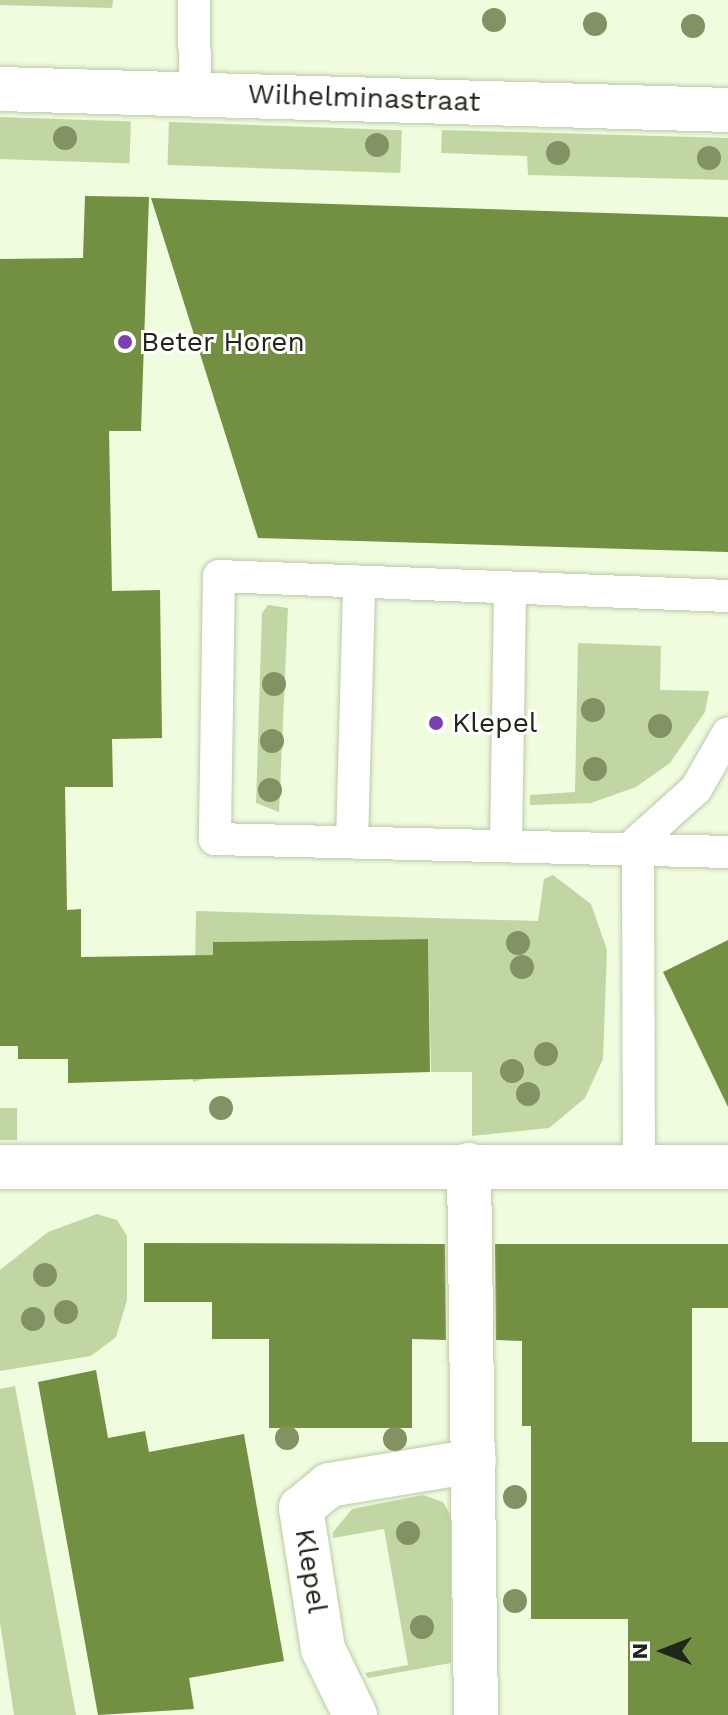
<!DOCTYPE html>
<style>
body{margin:0}
#map{position:relative;width:728px;height:1715px;overflow:hidden;background:#effcdd;font-family:"Work Sans",sans-serif}
div>[style]{position:absolute}
.green>*{inset:0;background:#c2d6a3;transform-origin:0 0}
.building>*{inset:0;background:#738f42}
.roads{filter:drop-shadow(0 0 2px #bcc8ab) drop-shadow(0 0 2px #bcc8ab)}
.lane>*{height:32px;margin:-16px;padding:0 16px;transform-origin:16px;border-radius:16px;background:#fff}
.street>*{height:44px;margin:-22px;padding:0 22px;transform-origin:22px;border-radius:22px;background:#fff}
.trees>*{width:24px;height:24px;margin:-12px;border-radius:50%;background:#839263}
.dots>*{width:22px;height:22px;translate:-50% -50%;box-sizing:border-box;border:4px solid #fff;border-radius:50%}
span{translate:-50% -50%;white-space:nowrap;text-align:center;line-height:1.15;-webkit-text-stroke:6px #fff;paint-order:stroke}
.street-label{font-size:28px;color:#21251a}
.poi-label{font-size:28px;color:#21251a}
.left{translate:0 -50%;text-align:left}
.north{position:absolute;left:624px;top:1611px;width:80px;height:80px;-webkit-text-stroke:6px #fff;paint-order:stroke;rotate:270deg;font-size:22px;font-weight:700;line-height:32px;text-align:center;color:#21251a}
.north::after{content:'';display:block;margin:auto;width:28px;height:36px;background:#21251a;clip-path:polygon(50% 0,100% 100%,50% 72%,0 100%)}
</style>
<div id="map">
<div class="green">
<div style="clip-path:polygon(0 0,113px 0,112px 8px,0 5px)"></div>
<div style="left:0;top:117px;width:131px;height:42px;rotate:2deg"></div>
<div style="left:169px;top:122px;width:233px;height:43px;rotate:2deg"></div>
<div style="clip-path:polygon(442px 130px,728px 138px,728px 180px,528px 175px,527px 156px,441px 153px)"></div>
<div style="clip-path:polygon(268px 605px,288px 608px,279px 812px,256px 803px,262px 613px)"></div>
<div style="clip-path:polygon(578px 643px,661px 646px,660px 690px,709px 691px,705px 712px,670px 763px,636px 787px,591px 803px,530px 805px,530px 795px,575px 792px)"></div>
<div style="clip-path:polygon(553px 875px,591px 904px,607px 950px,603px 1059px,585px 1098px,549px 1128px,472px 1136px,472px 1072px,431px 1072px,428px 939px,213px 942px,215px 1076px,193px 1082px,196px 911px,538px 921px,544px 879px)"></div>
<div style="left:0;top:1108px;width:17px;height:32px"></div>
<div style="clip-path:polygon(97px 1214px,117px 1220px,127px 1236px,127px 1300px,116px 1337px,91px 1356px,0 1371px,0 1270px,48px 1232px)"></div>
<div style="clip-path:polygon(15px 1386px,76px 1715px,14px 1715px,0 1622px,0 1389px)"></div>
<div style="clip-path:polygon(423px 1495px,443px 1502px,451px 1516px,451px 1663px,368px 1678px,365px 1673px,408px 1665px,384px 1529px,333px 1538px,333px 1532px,352px 1509px)"></div>
</div>
<div class="building">
<div style="clip-path:polygon(85px 196px,149px 197px,141px 431px,109px 431px,112px 591px,160px 590px,162px 738px,112px 739px,113px 787px,65px 787px,67px 910px,81px 909px,81px 957px,213px 955px,213px 942px,428px 939px,430px 1072px,68px 1083px,68px 1059px,18px 1059px,18px 1046px,0 1046px,0 259px,83px 258px)"></div>
<div style="clip-path:polygon(151px 198px,728px 217px,728px 552px,258px 538px)"></div>
<div style="clip-path:polygon(728px 940px,728px 1107px,663px 972px)"></div>
<div style="clip-path:polygon(144px 1243px,445px 1244px,446px 1340px,412px 1339px,412px 1428px,269px 1428px,269px 1339px,212px 1339px,212px 1302px,144px 1302px)"></div>
<div style="clip-path:polygon(495px 1244px,728px 1244px,728px 1308px,692px 1308px,692px 1442px,728px 1442px,728px 1715px,628px 1715px,628px 1619px,531px 1619px,531px 1426px,522px 1426px,522px 1341px,496px 1340px)"></div>
<div style="clip-path:polygon(96px 1370px,108px 1438px,145px 1431px,149px 1452px,244px 1434px,284px 1661px,189px 1678px,194px 1709px,98px 1715px,38px 1382px)"></div>
</div>
<div class="roads">
<div class="lane">
<div style="left:194px;top:0;width:93px;rotate:89.4deg"></div>
<div style="left:728px;top:596px;width:509px;rotate:-177.75deg"></div>
<div style="left:219px;top:576px;width:263px;rotate:90.9deg"></div>
<div style="left:215px;top:839px;width:513px;rotate:1.45deg"></div>
<div style="left:352px;top:841px;width:258px;rotate:-88.4deg"></div>
<div style="left:506px;top:846px;width:257px;rotate:-89.1deg"></div>
<div style="left:639px;top:1166px;width:325px;rotate:-90.2deg"></div>
<div style="left:638px;top:841px;width:78px;rotate:-41.9deg"></div>
<div style="left:696px;top:789px;width:64px;rotate:-60.3deg"></div>
</div>
<div class="street">
<div style="left:0;top:89px;width:728px;rotate:1.65deg"></div>
<div style="left:469px;top:1165px;width:550px;rotate:89.27deg"></div>
<div style="left:0;top:1167px;width:728px"></div>
<div style="left:355px;top:1715px;width:73px;rotate:-115.9deg"></div>
<div style="left:323px;top:1649px;width:143px;rotate:-98.9deg"></div>
<div style="left:301px;top:1508px;width:36px;rotate:-39deg"></div>
<div style="left:329px;top:1485px;width:147px;rotate:-9.4deg"></div>
</div>
</div>
<div class="trees">
<div style="left:494px;top:20px"></div>
<div style="left:595px;top:24px"></div>
<div style="left:693px;top:26px"></div>
<div style="left:65px;top:138px"></div>
<div style="left:377px;top:145px"></div>
<div style="left:558px;top:153px"></div>
<div style="left:709px;top:158px"></div>
<div style="left:274px;top:684px"></div>
<div style="left:593px;top:710px"></div>
<div style="left:660px;top:726px"></div>
<div style="left:272px;top:741px"></div>
<div style="left:595px;top:769px"></div>
<div style="left:270px;top:790px"></div>
<div style="left:518px;top:943px"></div>
<div style="left:522px;top:967px"></div>
<div style="left:546px;top:1054px"></div>
<div style="left:512px;top:1071px"></div>
<div style="left:528px;top:1094px"></div>
<div style="left:221px;top:1108px"></div>
<div style="left:45px;top:1275px"></div>
<div style="left:66px;top:1312px"></div>
<div style="left:33px;top:1319px"></div>
<div style="left:287px;top:1438px"></div>
<div style="left:395px;top:1439px"></div>
<div style="left:515px;top:1497px"></div>
<div style="left:408px;top:1533px"></div>
<div style="left:515px;top:1601px"></div>
<div style="left:422px;top:1627px"></div>
</div>
<div class="dots">
<div style="left:125px;top:342px;background:#7e3fb4"></div>
<div style="left:436px;top:723px;background:#7e3fb4"></div>
</div>
<div class="street-label">
<span style="left:364px;top:98px;rotate:2deg">Wilhelminastraat</span>
<span style="left:311px;top:1571px;rotate:81deg">Klepel</span>
</div>
<div class="poi-label">
<span class="left" style="left:141px;top:342px">Beter Horen</span>
<span class="left" style="left:452px;top:723px">Klepel</span>
</div>
<div class="north">N</div>
</div>
